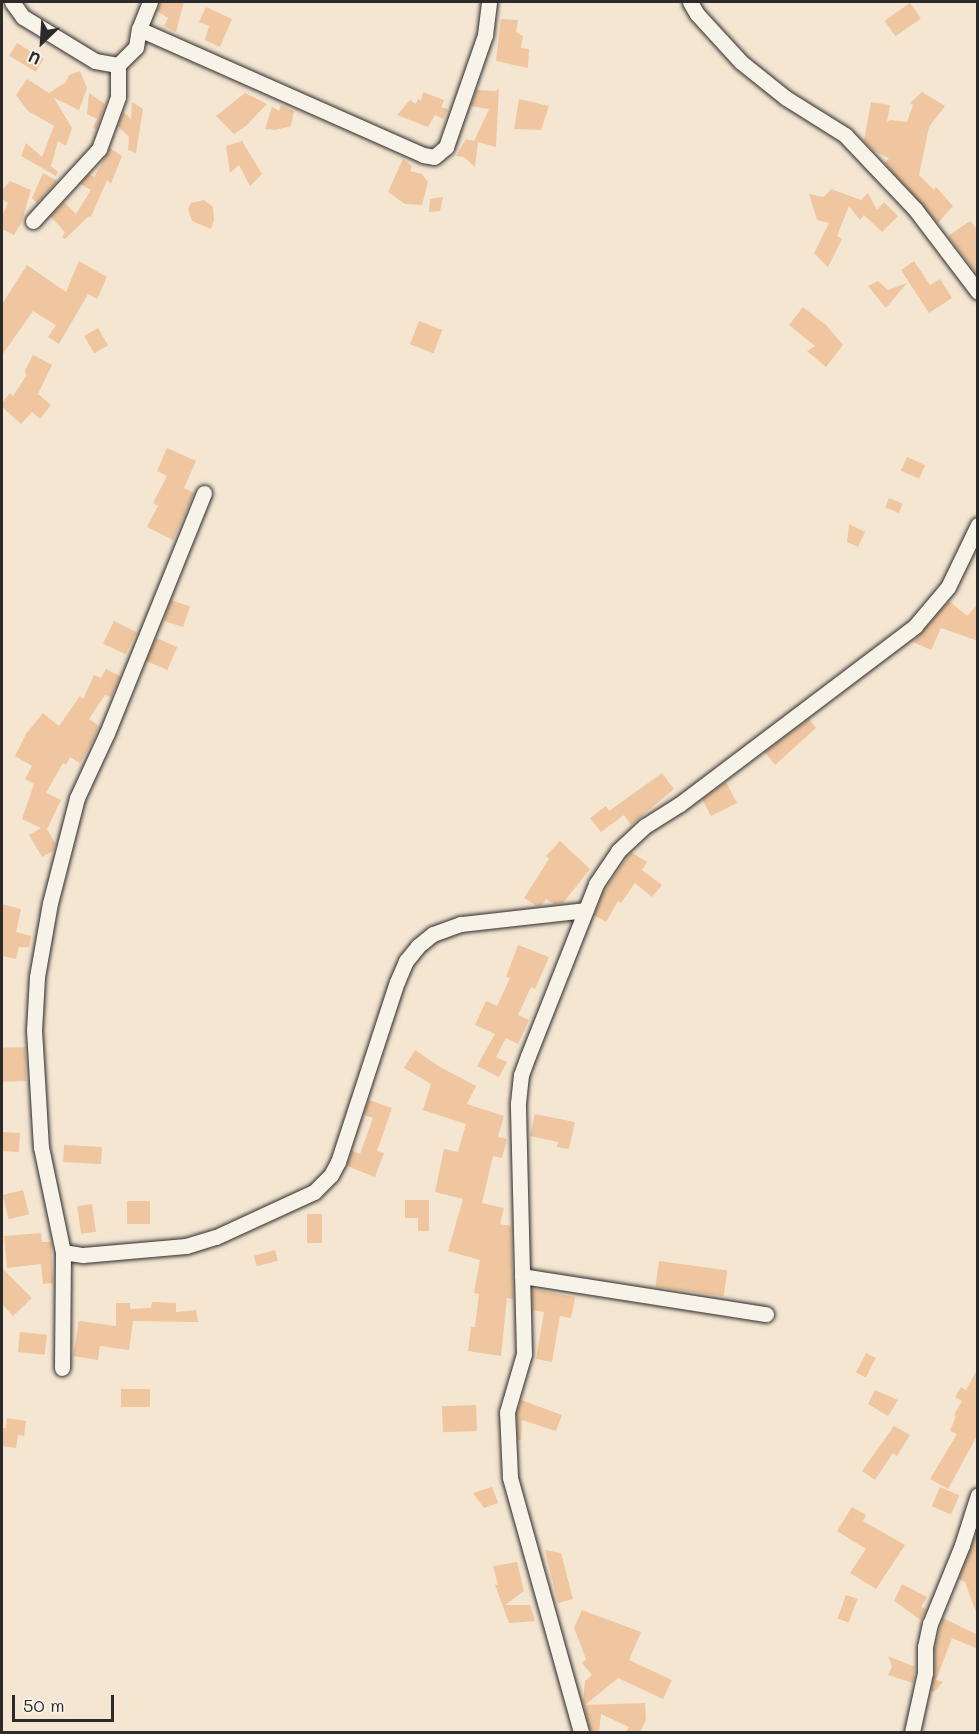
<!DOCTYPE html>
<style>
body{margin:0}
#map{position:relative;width:979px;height:1734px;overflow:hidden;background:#f5e6d2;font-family:Mali,sans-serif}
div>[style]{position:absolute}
.building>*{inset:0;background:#efc69f;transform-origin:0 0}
.roads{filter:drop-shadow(0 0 2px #2b2b2b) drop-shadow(0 0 2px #2b2b2b)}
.minor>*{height:15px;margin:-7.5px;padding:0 7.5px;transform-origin:7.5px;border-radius:7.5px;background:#f7f3e8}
span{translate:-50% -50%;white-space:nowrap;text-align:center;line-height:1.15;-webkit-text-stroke:5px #f7f3e8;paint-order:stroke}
.frame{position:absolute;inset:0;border:3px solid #2b2b2b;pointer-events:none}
.north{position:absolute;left:12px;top:12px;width:60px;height:60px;-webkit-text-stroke:4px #f7f3e8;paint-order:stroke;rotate:205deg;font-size:16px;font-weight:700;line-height:24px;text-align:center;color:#2b2b2b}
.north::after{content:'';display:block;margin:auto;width:21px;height:27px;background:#2b2b2b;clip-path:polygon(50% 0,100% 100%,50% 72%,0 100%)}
.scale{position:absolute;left:12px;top:1695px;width:102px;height:27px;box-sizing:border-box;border:3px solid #2b2b2b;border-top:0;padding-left:8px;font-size:18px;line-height:21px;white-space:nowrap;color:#2b2b2b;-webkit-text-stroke:4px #f7f3e8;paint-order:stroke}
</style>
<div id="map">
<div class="building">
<div style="clip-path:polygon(160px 2px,184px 2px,176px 32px,164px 26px,168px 18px,157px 11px)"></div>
<div style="left:910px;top:3px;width:19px;height:31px;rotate:55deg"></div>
<div style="clip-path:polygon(206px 7px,232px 19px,220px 47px,205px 40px,209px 26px,199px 22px)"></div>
<div style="clip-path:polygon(501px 19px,518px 20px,516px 32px,523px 36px,521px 48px,529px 49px,528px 68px,496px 61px)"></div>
<div style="left:17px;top:43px;width:31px;height:15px;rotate:31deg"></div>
<div style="clip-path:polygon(80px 71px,87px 88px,79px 110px,54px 98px,72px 128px,66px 146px,58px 141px,51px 166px,58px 172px,56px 176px,21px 156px,26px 143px,42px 157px,54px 126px,28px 111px,16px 95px,27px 79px,49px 93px,66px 82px,69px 75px)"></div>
<div style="clip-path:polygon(499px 88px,496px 147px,474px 141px,489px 109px,471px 106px,476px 90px,496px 91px)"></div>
<div style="clip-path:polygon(423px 92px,444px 100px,441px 107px,448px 109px,443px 119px,435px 115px,428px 127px,397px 115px,410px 100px,416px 104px,418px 99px,421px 101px)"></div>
<div style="clip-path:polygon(922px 92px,945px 106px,929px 127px,919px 175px,934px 190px,936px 187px,953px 206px,938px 223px,885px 163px,889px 158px,874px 151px,864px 141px,871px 102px,890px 105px,887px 122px,890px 120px,907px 122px,913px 105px,910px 103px)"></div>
<div style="clip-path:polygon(89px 93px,105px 104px,96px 130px,93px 127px,97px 119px,87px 114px)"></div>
<div style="clip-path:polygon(245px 93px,267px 104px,246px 126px,234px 134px,216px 116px)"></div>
<div style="clip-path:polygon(519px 99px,549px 106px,541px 130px,514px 129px)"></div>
<div style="clip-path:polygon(132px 102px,143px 109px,136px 153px,128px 150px,129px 137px,118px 126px,123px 112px,131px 119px)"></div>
<div style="clip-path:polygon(281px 105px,294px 111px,291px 126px,275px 130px,265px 129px,272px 107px,279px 111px)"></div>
<div style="clip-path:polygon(466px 139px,478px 142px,475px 167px,464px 157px,456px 156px)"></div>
<div style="clip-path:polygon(242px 141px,262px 174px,250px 186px,239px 165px,230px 173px,226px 146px)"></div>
<div style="clip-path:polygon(110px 148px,122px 156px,111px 184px,107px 180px,91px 217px,89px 216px,65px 239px,62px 237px,65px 232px,50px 216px,64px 202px,76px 214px,91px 190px,80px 184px,89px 174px,94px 177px)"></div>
<div style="clip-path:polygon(403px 159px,412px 166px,410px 171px,422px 174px,428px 182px,422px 205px,405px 204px,388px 192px)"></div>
<div style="clip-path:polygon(43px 173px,57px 181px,37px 203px,32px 198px)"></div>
<div style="clip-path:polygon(10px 181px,31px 190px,21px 224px,14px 235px,2px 229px,2px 216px,8px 203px,2px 199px,2px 190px)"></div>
<div style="clip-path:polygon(831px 189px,861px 200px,868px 193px,877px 210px,884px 202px,898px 216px,882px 232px,864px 215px,860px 220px,849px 206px,837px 236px,842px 239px,828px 267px,814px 253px,829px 223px,817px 220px,809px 194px,824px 197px)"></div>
<div style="clip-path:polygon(443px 197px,440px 211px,429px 212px,430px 199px)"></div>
<div style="clip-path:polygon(204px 200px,213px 207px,214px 220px,211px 229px,192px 221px,188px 209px,191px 203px)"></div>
<div style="clip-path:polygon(970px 221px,978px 230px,978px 275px,948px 236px)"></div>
<div style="clip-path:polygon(79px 261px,107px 277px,97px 299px,88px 294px,59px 344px,48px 337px,56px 325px,33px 311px,2px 355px,2px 304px,27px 265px,66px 292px)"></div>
<div style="clip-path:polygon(914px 261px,930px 285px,940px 279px,952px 298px,929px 313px,901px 270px)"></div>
<div style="clip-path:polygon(878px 281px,888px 290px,907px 283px,886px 308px,868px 286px)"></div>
<div style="clip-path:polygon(803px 307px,826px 325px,843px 345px,826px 367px,807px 351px,815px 346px,789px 325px)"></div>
<div style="left:419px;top:321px;width:25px;height:25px;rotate:21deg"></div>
<div style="left:98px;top:328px;width:20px;height:16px;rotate:60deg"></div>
<div style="clip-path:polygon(33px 355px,52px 365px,38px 394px,51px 405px,40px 419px,32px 412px,21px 424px,2px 407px,2px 403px,10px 393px,13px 396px,26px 376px,25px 370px)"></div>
<div style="clip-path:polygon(167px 448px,196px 461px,184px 488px,194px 493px,173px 540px,147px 527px,158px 506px,153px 503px,167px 476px,157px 471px)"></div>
<div style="left:907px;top:457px;width:20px;height:15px;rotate:24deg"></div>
<div style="left:889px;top:498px;width:15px;height:10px;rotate:23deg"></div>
<div style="clip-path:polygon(849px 524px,865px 532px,858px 547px,847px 542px)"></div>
<div style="left:171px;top:600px;width:20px;height:22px;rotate:18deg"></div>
<div style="clip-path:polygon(949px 601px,967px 616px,978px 604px,978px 641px,941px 628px,931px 650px,913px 642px)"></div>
<div style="left:114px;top:621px;width:25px;height:25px;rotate:26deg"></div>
<div style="left:156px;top:638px;width:23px;height:25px;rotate:23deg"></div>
<div style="clip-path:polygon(106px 669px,120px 676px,111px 697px,105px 695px,89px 719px,99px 726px,92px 742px,80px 763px,70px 757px,66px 765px,63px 763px,46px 793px,61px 800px,47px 829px,55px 843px,53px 851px,42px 857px,29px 835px,41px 828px,22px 819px,34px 784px,25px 779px,32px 766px,15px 756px,26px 734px,43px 713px,59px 726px,80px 696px,83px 699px,94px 675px,101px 678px)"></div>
<div style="clip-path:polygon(809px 719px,816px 728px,775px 765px,765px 752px)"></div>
<div style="clip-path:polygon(662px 773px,674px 789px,631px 825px,624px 815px,601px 832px,590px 818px,606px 806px,609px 811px)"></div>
<div style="clip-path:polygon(726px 782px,737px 803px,711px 816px,702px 799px)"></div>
<div style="clip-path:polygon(560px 841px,590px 869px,563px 903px,554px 904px,546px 899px,542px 905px,537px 906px,524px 898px,549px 859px,546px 856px)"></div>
<div style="clip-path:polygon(631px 852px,647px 862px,642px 870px,662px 885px,652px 897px,635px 883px,621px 903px,618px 901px,606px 922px,594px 915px,604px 891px)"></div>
<div style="clip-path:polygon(2px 904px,21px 909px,16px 932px,31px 936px,29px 947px,19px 947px,16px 959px,2px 956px)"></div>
<div style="clip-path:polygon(518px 945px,549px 957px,535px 989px,531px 987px,518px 1015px,529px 1020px,518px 1044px,506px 1038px,496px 1057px,507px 1062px,499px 1077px,477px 1066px,495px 1034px,475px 1025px,486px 1001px,497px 1006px,510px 978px,506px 977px)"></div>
<div style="left:25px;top:1047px;width:34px;height:23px;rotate:88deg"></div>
<div style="clip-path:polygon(415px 1050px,440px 1067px,476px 1086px,467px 1104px,504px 1116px,498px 1137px,507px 1139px,502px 1158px,493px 1156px,482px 1203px,504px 1208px,500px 1224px,511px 1226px,513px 1299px,507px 1298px,501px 1356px,468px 1351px,471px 1327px,475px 1327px,479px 1294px,474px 1293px,480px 1260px,448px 1251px,463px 1199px,435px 1192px,444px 1149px,458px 1152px,466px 1124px,423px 1110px,431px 1084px,404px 1068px)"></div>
<div style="clip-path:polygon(369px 1100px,392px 1108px,377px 1151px,384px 1153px,375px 1177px,347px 1166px,352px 1151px,360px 1154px,373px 1118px,364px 1115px)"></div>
<div style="clip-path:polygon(535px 1114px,575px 1122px,569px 1149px,557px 1147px,558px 1142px,530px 1136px)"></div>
<div style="left:2px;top:1132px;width:18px;height:19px;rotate:3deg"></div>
<div style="left:64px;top:1145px;width:38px;height:17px;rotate:3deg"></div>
<div style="left:23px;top:1190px;width:25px;height:21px;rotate:76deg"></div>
<div style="clip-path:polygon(405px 1200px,429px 1200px,429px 1231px,418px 1231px,418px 1218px,405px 1218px)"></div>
<div style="left:127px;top:1201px;width:23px;height:23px"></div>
<div style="left:92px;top:1204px;width:28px;height:15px;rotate:82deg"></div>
<div style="left:307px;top:1214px;width:15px;height:29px"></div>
<div style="clip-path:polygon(41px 1233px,42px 1242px,51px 1242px,53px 1283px,43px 1284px,41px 1264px,7px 1268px,4px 1236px)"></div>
<div style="left:275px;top:1250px;width:11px;height:22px;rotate:75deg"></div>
<div style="left:659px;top:1261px;width:69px;height:26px;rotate:8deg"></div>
<div style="clip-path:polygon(2px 1268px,32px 1298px,13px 1316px,2px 1304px)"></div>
<div style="clip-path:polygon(532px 1289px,575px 1297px,571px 1318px,560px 1316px,552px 1362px,536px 1359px,544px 1312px,533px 1310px)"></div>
<div style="clip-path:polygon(152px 1302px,176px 1303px,176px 1312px,196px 1310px,198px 1322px,133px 1321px,129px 1350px,100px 1346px,98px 1360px,73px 1356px,79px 1321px,116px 1326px,116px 1303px,130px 1303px,130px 1309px,151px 1308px)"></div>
<div style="left:20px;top:1332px;width:27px;height:20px;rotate:6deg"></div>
<div style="left:866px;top:1353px;width:11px;height:22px;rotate:27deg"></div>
<div style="clip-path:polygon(978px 1368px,978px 1434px,948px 1489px,930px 1479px,957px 1434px,950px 1431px,956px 1416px,954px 1415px,962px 1401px,955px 1397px,961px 1387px,966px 1390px)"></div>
<div style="left:121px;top:1389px;width:29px;height:18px"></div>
<div style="clip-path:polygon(875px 1390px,898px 1400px,888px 1416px,868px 1404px)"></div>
<div style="clip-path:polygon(521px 1400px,562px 1415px,556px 1431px,522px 1420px,521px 1440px,518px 1440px,517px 1413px)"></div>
<div style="left:476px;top:1405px;width:26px;height:34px;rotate:88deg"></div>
<div style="clip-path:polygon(7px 1418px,26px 1421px,24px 1436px,18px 1435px,16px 1448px,2px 1446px,2px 1428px,6px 1428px)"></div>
<div style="clip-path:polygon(894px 1426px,910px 1435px,897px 1456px,893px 1453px,875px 1480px,862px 1471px)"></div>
<div style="clip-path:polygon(492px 1487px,498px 1503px,484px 1508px,473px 1493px)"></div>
<div style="left:940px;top:1487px;width:21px;height:21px;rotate:23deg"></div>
<div style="clip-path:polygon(852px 1507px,866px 1515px,863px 1521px,905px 1545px,876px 1589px,850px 1573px,866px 1549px,837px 1531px)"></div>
<div style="clip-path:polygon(978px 1529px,978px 1612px,976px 1612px,965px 1582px,959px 1579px)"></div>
<div style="clip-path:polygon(545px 1550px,561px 1553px,573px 1599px,558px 1603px)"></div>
<div style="clip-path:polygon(517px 1562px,524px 1591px,505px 1605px,530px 1605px,535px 1621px,509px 1623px,495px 1585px,498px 1585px,493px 1566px)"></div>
<div style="clip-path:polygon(902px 1584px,927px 1597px,921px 1607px,926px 1609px,921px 1620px,894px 1601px)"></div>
<div style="left:846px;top:1595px;width:12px;height:25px;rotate:20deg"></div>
<div style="clip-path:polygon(582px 1610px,641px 1632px,629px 1660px,672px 1680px,663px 1699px,618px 1678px,585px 1705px,645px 1703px,646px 1720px,640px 1732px,626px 1732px,629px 1727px,601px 1714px,599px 1732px,591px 1732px,583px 1701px,585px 1681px,592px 1675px,582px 1663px,586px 1659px,574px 1628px)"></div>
<div style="clip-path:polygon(943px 1618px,978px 1635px,978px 1649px,952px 1638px,936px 1680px,943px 1682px,934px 1692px,931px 1691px,935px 1673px,935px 1648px)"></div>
<div style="clip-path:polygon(888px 1656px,915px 1667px,913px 1683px,888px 1675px,892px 1666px)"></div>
</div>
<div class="roads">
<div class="minor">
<div style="left:12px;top:2px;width:19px;rotate:54deg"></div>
<div style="left:23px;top:17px;width:84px;rotate:31.4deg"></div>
<div style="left:95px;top:61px;width:23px;rotate:10deg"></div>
<div style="left:118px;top:65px;width:25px;rotate:-45deg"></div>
<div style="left:136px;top:47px;width:18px;rotate:-81deg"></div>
<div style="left:139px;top:29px;width:29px;rotate:-68deg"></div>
<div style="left:690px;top:2px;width:14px;rotate:60deg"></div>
<div style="left:697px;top:14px;width:65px;rotate:47.5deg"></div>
<div style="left:741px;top:62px;width:58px;rotate:38.7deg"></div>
<div style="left:786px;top:98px;width:70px;rotate:32.1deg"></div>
<div style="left:845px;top:135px;width:102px;rotate:46.6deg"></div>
<div style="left:915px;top:209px;width:104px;rotate:52.8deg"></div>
<div style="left:139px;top:29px;width:311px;rotate:23.9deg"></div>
<div style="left:423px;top:155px;width:11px;rotate:10deg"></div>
<div style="left:434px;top:157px;width:16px;rotate:-40deg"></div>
<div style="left:446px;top:147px;width:119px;rotate:-70.8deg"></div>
<div style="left:485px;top:35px;width:33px;rotate:-83deg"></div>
<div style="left:33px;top:221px;width:98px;rotate:-47.5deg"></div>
<div style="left:99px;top:149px;width:55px;rotate:-69.9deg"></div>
<div style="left:118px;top:97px;width:32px;rotate:-90deg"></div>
<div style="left:204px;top:493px;width:259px;rotate:112deg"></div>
<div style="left:107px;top:733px;width:72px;rotate:114.8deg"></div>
<div style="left:77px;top:798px;width:108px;rotate:104.4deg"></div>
<div style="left:50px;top:903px;width:75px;rotate:100deg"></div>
<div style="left:37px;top:977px;width:53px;rotate:93.2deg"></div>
<div style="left:34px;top:1030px;width:117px;rotate:86.6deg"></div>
<div style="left:41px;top:1147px;width:107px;rotate:78.2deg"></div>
<div style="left:63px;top:1252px;width:20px;rotate:9deg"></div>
<div style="left:83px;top:1255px;width:103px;rotate:-5deg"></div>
<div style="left:186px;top:1246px;width:31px;rotate:-17deg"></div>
<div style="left:216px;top:1237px;width:108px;rotate:-24.7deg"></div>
<div style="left:314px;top:1192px;width:24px;rotate:-45deg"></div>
<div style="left:331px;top:1175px;width:15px;rotate:-62deg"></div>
<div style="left:338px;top:1162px;width:189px;rotate:-71.9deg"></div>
<div style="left:397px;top:982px;width:23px;rotate:-67deg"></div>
<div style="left:406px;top:961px;width:19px;rotate:-51deg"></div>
<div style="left:418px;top:946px;width:19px;rotate:-39deg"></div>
<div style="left:433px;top:934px;width:30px;rotate:-20deg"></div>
<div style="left:461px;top:924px;width:125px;rotate:-6.4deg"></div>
<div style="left:522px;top:1276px;width:247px;rotate:8.9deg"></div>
<div style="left:62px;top:1368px;width:116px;rotate:-89.5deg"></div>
<div style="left:581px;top:1732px;width:265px;rotate:-105.6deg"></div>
<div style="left:510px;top:1477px;width:65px;rotate:-92.6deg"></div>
<div style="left:507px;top:1412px;width:60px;rotate:-73.7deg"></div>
<div style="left:524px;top:1354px;width:251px;rotate:-91.4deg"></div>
<div style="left:518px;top:1103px;width:28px;rotate:-84deg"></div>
<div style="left:521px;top:1075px;width:20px;rotate:-70deg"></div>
<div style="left:528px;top:1056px;width:185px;rotate:-68.4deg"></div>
<div style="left:596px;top:884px;width:40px;rotate:-56deg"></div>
<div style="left:618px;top:851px;width:37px;rotate:-43deg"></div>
<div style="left:645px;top:826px;width:41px;rotate:-32.2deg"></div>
<div style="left:680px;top:804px;width:295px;rotate:-37.1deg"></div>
<div style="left:915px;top:626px;width:51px;rotate:-49.8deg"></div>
<div style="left:948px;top:587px;width:69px;rotate:-64.2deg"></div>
<div style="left:912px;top:1732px;width:60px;rotate:-77.6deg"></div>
<div style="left:925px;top:1673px;width:26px;rotate:-90deg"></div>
<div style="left:925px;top:1647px;width:24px;rotate:-78deg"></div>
<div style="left:930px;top:1624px;width:85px;rotate:-67.9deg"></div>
<div style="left:962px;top:1545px;width:52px;rotate:-72.3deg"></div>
</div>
</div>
<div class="frame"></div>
<div class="north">U</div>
<div class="scale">50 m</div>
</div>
